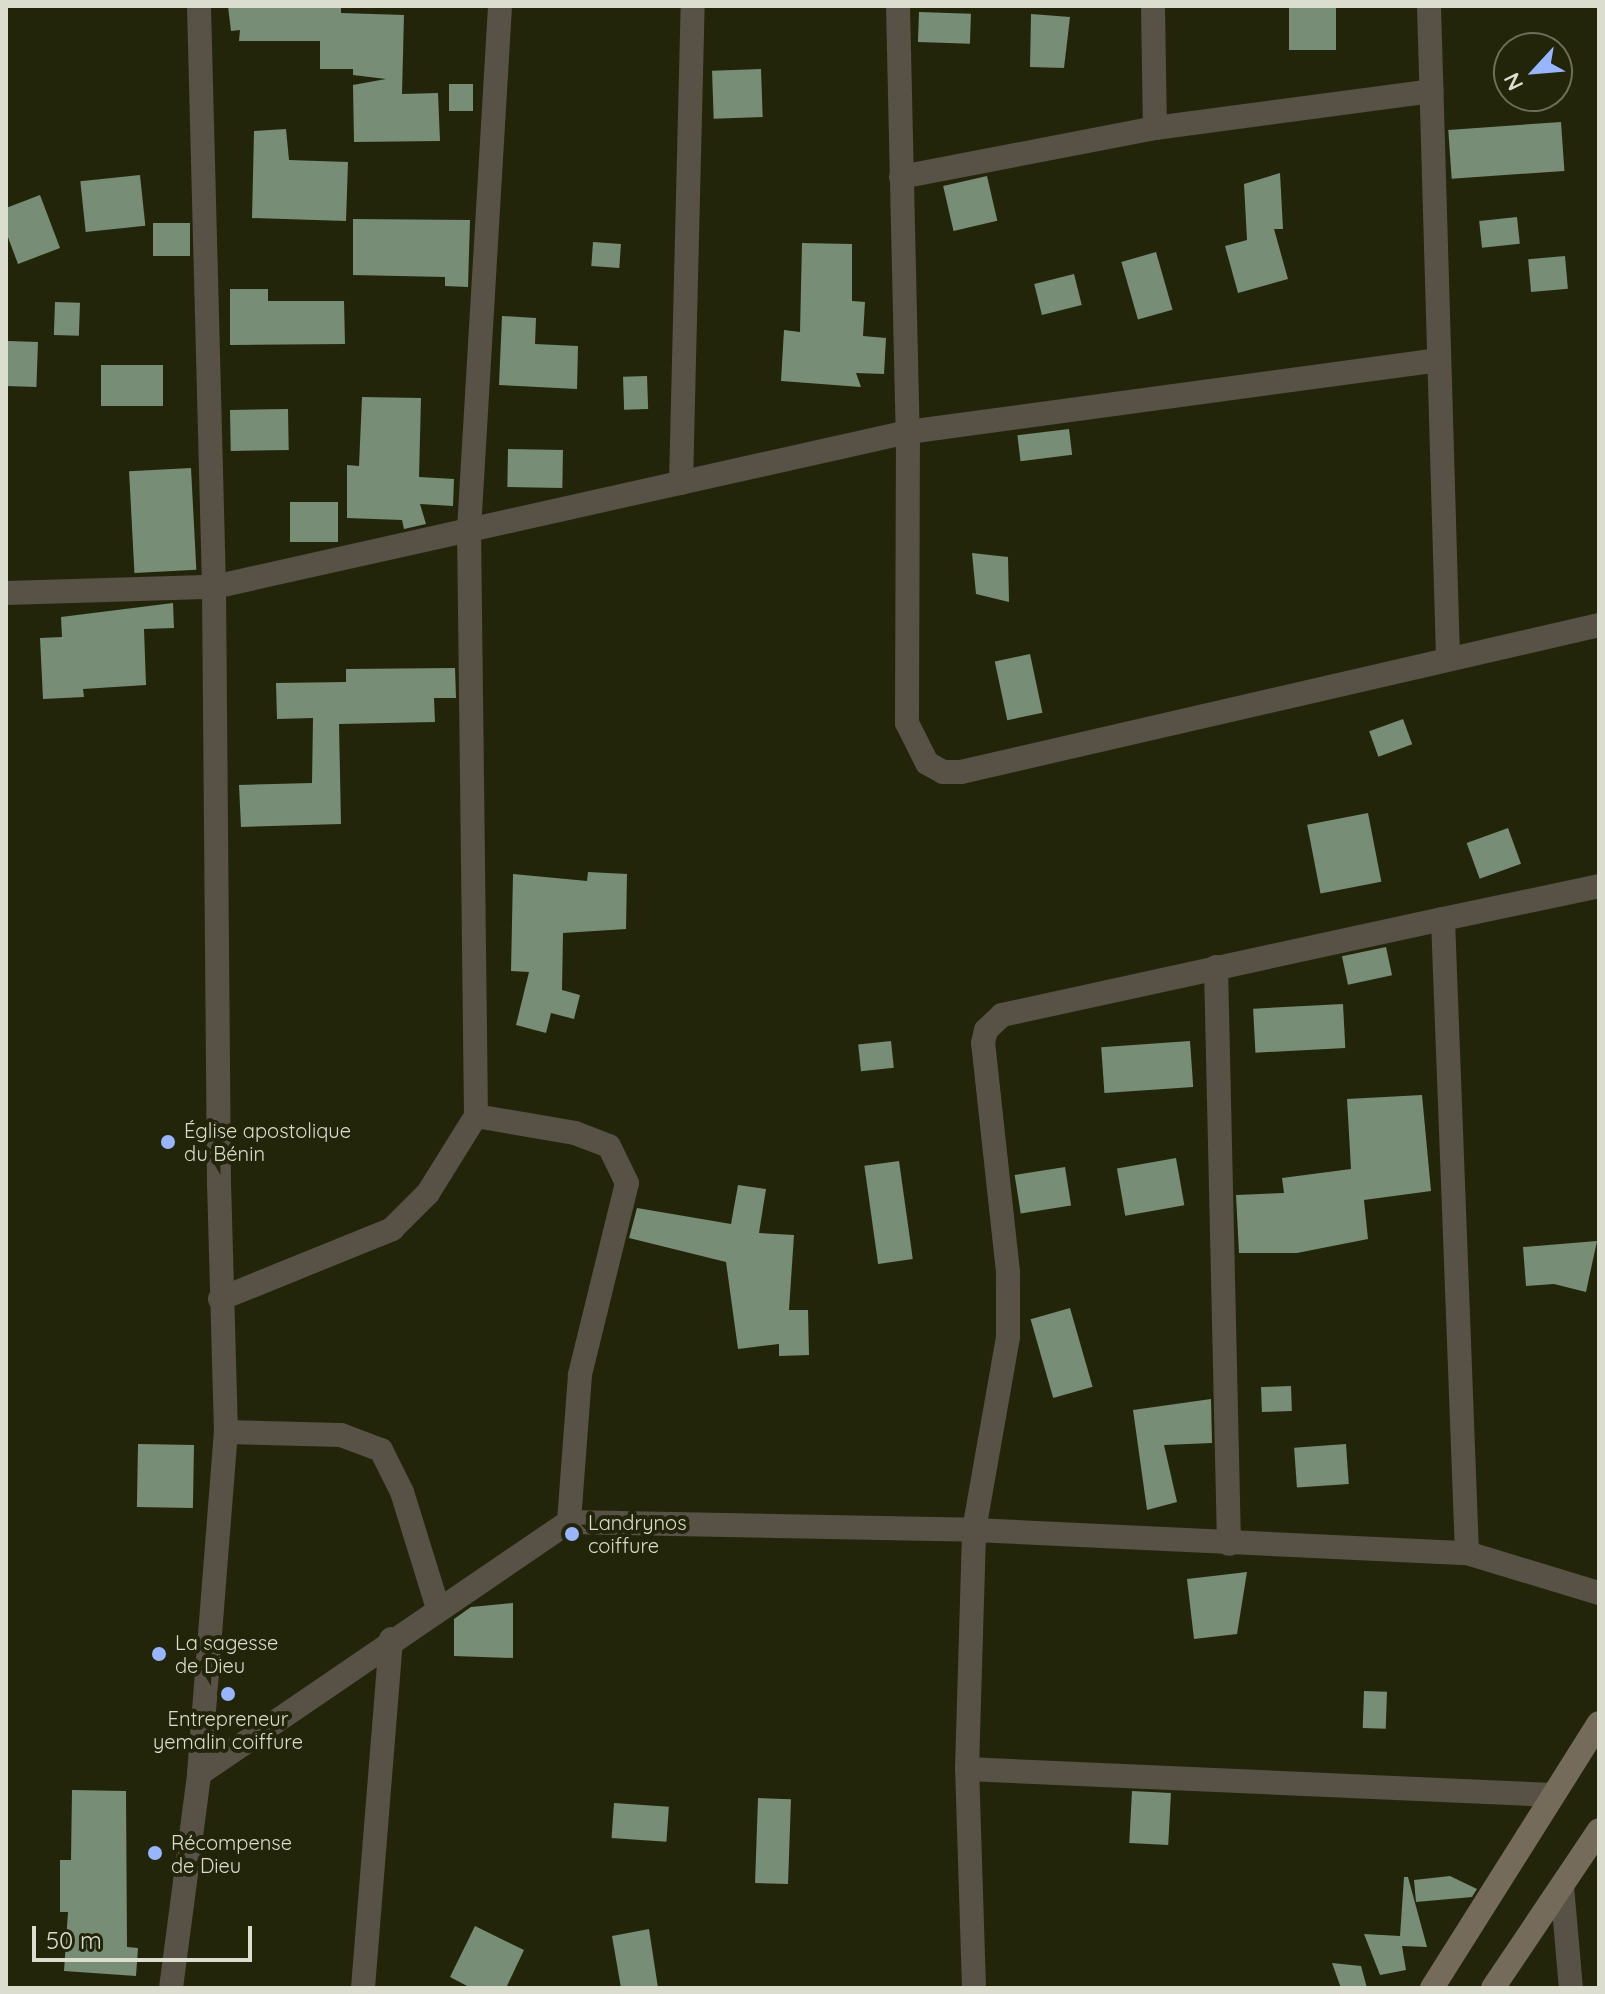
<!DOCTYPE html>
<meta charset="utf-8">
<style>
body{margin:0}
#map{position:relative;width:1605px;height:1994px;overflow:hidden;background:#23250b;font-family:Quicksand,sans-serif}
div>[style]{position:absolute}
.building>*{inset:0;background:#778d76;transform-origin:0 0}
.minor>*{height:24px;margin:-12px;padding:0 12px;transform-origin:12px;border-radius:12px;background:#575146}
.secondary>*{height:24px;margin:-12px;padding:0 12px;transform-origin:12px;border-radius:12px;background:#756b5a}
.dots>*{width:22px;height:22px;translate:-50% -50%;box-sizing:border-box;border:4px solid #23250b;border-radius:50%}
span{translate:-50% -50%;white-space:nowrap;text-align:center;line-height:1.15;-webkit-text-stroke:8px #23250b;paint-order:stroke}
.poi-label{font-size:20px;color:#dbddce}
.left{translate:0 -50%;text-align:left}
.frame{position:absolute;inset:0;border:8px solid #dbddce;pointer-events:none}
.north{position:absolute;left:1493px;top:32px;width:80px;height:80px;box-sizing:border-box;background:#23250b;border:2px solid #6d6f59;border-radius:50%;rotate:244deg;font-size:22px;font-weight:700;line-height:32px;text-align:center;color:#dbddce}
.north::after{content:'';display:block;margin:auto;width:28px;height:36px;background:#99b5fd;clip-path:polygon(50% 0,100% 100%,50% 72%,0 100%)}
.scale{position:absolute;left:32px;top:1926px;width:220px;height:36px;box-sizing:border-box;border:4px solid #dbddce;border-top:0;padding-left:10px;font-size:24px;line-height:28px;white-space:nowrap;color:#dbddce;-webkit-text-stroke:6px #23250b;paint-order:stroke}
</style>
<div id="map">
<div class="building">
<div style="clip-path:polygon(228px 6px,341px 6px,341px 13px,404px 15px,402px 94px,438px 93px,440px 141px,354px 142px,353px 85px,386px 79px,353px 75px,353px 69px,320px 69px,320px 41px,239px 41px,240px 30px,231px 31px)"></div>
<div style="left:1289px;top:6px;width:47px;height:44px"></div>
<div style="left:919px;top:12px;width:52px;height:30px;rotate:2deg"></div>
<div style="clip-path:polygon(1031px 14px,1070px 17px,1064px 68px,1030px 67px)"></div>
<div style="left:761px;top:69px;width:48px;height:49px;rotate:88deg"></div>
<div style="left:473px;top:84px;width:27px;height:24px;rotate:90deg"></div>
<div style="left:1561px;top:122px;width:49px;height:113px;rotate:86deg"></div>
<div style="clip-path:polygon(286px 129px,289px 160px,348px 162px,346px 221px,252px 218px,254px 131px)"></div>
<div style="clip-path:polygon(1280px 173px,1283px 229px,1274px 229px,1288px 279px,1238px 293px,1225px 246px,1247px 240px,1244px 184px)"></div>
<div style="left:140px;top:175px;width:51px;height:60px;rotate:84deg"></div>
<div style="left:987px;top:176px;width:46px;height:45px;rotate:77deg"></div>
<div style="clip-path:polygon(40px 195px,60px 248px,18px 264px,6px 232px,6px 208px)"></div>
<div style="left:1517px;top:217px;width:27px;height:38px;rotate:84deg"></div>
<div style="clip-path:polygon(353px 219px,470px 220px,468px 287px,445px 286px,445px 277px,353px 275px)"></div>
<div style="left:190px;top:223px;width:33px;height:37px;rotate:90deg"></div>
<div style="left:593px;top:242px;width:28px;height:24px;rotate:4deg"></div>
<div style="clip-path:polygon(802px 243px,852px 244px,852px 301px,865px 302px,863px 336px,886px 338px,884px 374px,856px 373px,861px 387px,781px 381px,784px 330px,800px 332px)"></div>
<div style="left:1156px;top:252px;width:60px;height:36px;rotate:74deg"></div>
<div style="left:1565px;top:256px;width:33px;height:37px;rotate:85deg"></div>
<div style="left:1074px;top:274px;width:32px;height:41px;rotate:76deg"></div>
<div style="clip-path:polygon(230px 289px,268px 289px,268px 301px,344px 301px,345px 344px,230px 345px)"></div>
<div style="left:55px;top:302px;width:25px;height:33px;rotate:2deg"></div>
<div style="clip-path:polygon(502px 316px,536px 318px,535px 344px,578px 346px,577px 389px,499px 385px)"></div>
<div style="left:8px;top:341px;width:30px;height:45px;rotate:2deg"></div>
<div style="left:163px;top:365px;width:41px;height:62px;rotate:90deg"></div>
<div style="left:647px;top:376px;width:33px;height:24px;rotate:88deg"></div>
<div style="clip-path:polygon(362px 397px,421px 398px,419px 477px,454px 479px,453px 506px,420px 504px,426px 524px,404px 529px,402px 520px,347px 518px,347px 465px,359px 466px)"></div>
<div style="left:288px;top:409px;width:41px;height:58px;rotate:89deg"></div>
<div style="left:1069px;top:429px;width:26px;height:52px;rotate:83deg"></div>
<div style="left:508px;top:449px;width:55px;height:38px;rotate:1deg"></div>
<div style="left:191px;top:468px;width:102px;height:62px;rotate:87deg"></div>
<div style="left:290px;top:502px;width:48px;height:40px"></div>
<div style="clip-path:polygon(972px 553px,1008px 557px,1009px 602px,976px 594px)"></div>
<div style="clip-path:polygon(173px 603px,174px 628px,144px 629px,146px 685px,83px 689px,84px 697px,43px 699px,40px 638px,62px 637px,61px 617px)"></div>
<div style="left:1030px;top:654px;width:60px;height:36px;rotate:78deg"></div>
<div style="clip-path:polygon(455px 668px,456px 698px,434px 698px,435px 722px,339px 724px,341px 824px,241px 827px,239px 785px,312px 783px,313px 718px,277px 719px,276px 683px,346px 682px,346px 669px)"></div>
<div style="left:1403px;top:719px;width:27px;height:36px;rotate:70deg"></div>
<div style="left:1368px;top:813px;width:70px;height:62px;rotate:79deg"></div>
<div style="left:1508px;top:828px;width:38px;height:44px;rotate:70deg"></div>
<div style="clip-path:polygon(588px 872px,627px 874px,626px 929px,563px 933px,562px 990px,580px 995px,574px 1019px,551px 1013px,546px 1033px,516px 1025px,529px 972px,511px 971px,513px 874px,587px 881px)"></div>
<div style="left:1386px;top:947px;width:29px;height:45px;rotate:78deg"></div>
<div style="left:1343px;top:1004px;width:44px;height:90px;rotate:87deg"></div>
<div style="left:891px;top:1041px;width:27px;height:33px;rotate:84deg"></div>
<div style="left:1190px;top:1041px;width:46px;height:89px;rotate:86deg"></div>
<div style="clip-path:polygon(1422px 1095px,1431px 1191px,1364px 1200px,1368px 1239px,1297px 1253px,1239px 1253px,1236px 1195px,1284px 1193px,1282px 1178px,1351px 1169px,1347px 1099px)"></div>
<div style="left:1176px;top:1158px;width:48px;height:60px;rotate:80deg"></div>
<div style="left:899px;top:1161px;width:99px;height:35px;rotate:82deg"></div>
<div style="left:1065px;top:1167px;width:39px;height:51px;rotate:81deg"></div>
<div style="clip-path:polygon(738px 1185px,766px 1189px,759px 1233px,794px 1235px,789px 1310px,808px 1310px,809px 1355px,779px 1356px,779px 1344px,738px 1349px,726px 1262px,629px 1238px,637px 1208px,731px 1224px)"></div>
<div style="clip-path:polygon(1597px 1241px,1586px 1292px,1554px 1284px,1526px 1286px,1523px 1247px)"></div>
<div style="left:1070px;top:1308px;width:82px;height:41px;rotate:74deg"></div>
<div style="left:1291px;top:1386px;width:25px;height:30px;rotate:88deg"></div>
<div style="clip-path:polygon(1211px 1399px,1212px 1443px,1164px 1445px,1177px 1502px,1147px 1510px,1133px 1410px)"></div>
<div style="left:138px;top:1444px;width:56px;height:63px;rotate:1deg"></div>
<div style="left:1346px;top:1444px;width:40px;height:52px;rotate:86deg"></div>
<div style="clip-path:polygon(1247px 1572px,1237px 1634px,1194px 1639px,1187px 1579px)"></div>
<div style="clip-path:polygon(513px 1603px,513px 1658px,454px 1656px,454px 1619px,471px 1607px)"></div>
<div style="left:1364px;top:1691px;width:23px;height:37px;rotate:2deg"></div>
<div style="clip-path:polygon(72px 1790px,126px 1791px,127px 1947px,138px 1948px,136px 1976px,64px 1971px,68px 1912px,60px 1912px,60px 1860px,71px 1860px)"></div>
<div style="left:1132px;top:1791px;width:39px;height:52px;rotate:3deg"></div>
<div style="left:758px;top:1798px;width:33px;height:85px;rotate:2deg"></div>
<div style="left:614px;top:1803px;width:55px;height:35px;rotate:4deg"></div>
<div style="clip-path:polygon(1450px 1876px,1477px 1889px,1472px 1897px,1416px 1902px,1414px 1880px)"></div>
<div style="clip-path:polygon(1404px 1877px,1408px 1877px,1427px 1947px,1402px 1946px,1406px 1970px,1380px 1975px,1364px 1934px,1400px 1936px)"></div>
<div style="clip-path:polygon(475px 1926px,524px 1950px,506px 1988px,471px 1988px,450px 1977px)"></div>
<div style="clip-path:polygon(649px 1929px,658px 1988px,621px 1988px,612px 1936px)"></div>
<div style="clip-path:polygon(1332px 1963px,1361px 1966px,1367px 1988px,1341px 1988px)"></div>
</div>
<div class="minor">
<div style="left:898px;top:6px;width:426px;rotate:88.7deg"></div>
<div style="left:908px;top:432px;width:291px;rotate:90.2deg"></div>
<div style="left:907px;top:723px;width:45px;rotate:63.4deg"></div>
<div style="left:927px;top:763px;width:18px;rotate:29deg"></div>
<div style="left:943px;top:772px;width:18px"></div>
<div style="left:961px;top:772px;width:655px;rotate:-12.97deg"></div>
<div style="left:1153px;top:6px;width:122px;rotate:89.1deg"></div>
<div style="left:1429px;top:6px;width:653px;rotate:88.33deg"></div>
<div style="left:901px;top:177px;width:259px;rotate:-10.9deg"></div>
<div style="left:1155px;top:128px;width:279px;rotate:-7.6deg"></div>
<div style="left:681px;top:483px;width:477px;rotate:-88.6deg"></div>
<div style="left:6px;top:593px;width:208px;rotate:-1.7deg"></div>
<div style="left:214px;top:587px;width:711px;rotate:-12.59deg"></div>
<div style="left:908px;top:432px;width:536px;rotate:-7.72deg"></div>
<div style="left:1216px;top:967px;width:577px;rotate:88.71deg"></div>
<div style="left:476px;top:1116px;width:100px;rotate:9.7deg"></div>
<div style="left:575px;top:1133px;width:36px;rotate:21deg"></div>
<div style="left:609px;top:1146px;width:41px;rotate:64.1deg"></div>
<div style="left:627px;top:1183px;width:198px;rotate:103.8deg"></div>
<div style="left:580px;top:1375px;width:147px;rotate:94.3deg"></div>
<div style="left:220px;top:1299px;width:186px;rotate:-22.1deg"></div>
<div style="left:392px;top:1229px;width:51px;rotate:-45deg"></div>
<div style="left:428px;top:1193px;width:91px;rotate:-58.1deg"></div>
<div style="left:476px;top:1116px;width:586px;rotate:-90.68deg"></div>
<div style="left:469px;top:530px;width:525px;rotate:-86.61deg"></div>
<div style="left:226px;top:1432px;width:115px;rotate:1.5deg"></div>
<div style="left:341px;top:1435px;width:43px;rotate:20.6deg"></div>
<div style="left:381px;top:1450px;width:47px;rotate:63.4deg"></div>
<div style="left:402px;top:1492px;width:121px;rotate:72.8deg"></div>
<div style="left:1467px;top:1553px;width:634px;rotate:-92.17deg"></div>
<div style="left:1443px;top:919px;width:159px;rotate:-11.9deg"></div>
<div style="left:967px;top:1769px;width:586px;rotate:2.54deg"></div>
<div style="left:199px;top:1774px;width:448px;rotate:-34.3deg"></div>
<div style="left:569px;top:1522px;width:405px;rotate:1.1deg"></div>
<div style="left:974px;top:1530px;width:494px;rotate:2.7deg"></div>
<div style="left:1467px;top:1553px;width:138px;rotate:16.9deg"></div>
<div style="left:1562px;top:1886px;width:102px;rotate:85deg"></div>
<div style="left:171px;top:1988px;width:216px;rotate:-82.5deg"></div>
<div style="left:199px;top:1774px;width:343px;rotate:-85.5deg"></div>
<div style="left:226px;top:1432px;width:246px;rotate:-91.6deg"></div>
<div style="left:219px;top:1186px;width:599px;rotate:-90.48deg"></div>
<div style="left:214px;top:587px;width:581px;rotate:-91.48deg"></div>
<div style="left:363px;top:1988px;width:350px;rotate:-85.4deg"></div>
<div style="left:974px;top:1988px;width:219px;rotate:-91.8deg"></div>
<div style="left:967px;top:1769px;width:239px;rotate:-88.3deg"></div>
<div style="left:974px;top:1530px;width:196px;rotate:-80deg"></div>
<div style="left:1008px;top:1337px;width:65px;rotate:-90deg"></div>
<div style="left:1008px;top:1272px;width:230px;rotate:-96.2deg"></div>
<div style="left:983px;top:1043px;width:13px;rotate:-77deg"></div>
<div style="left:986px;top:1030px;width:22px;rotate:-43deg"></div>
<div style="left:1002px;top:1015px;width:451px;rotate:-12.3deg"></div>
</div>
<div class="secondary">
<div style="left:1432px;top:1988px;width:313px;rotate:-57.8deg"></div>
<div style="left:1493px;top:1988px;width:190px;rotate:-56.1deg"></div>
</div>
<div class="dots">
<div style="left:168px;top:1142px;background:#99b5fd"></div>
<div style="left:572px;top:1534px;background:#99b5fd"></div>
<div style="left:159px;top:1654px;background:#99b5fd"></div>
<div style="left:228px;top:1694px;background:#99b5fd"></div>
<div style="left:155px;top:1853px;background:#99b5fd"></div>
</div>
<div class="poi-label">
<span class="left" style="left:184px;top:1142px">Église apostolique<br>du Bénin</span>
<span class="left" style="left:588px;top:1534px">Landrynos<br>coiffure</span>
<span class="left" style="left:175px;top:1654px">La sagesse<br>de Dieu</span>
<span style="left:228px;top:1730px">Entrepreneur<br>yemalin coiffure</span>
<span class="left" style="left:171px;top:1854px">Récompense<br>de Dieu</span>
</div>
<div class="frame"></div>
<div class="north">N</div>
<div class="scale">50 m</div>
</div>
